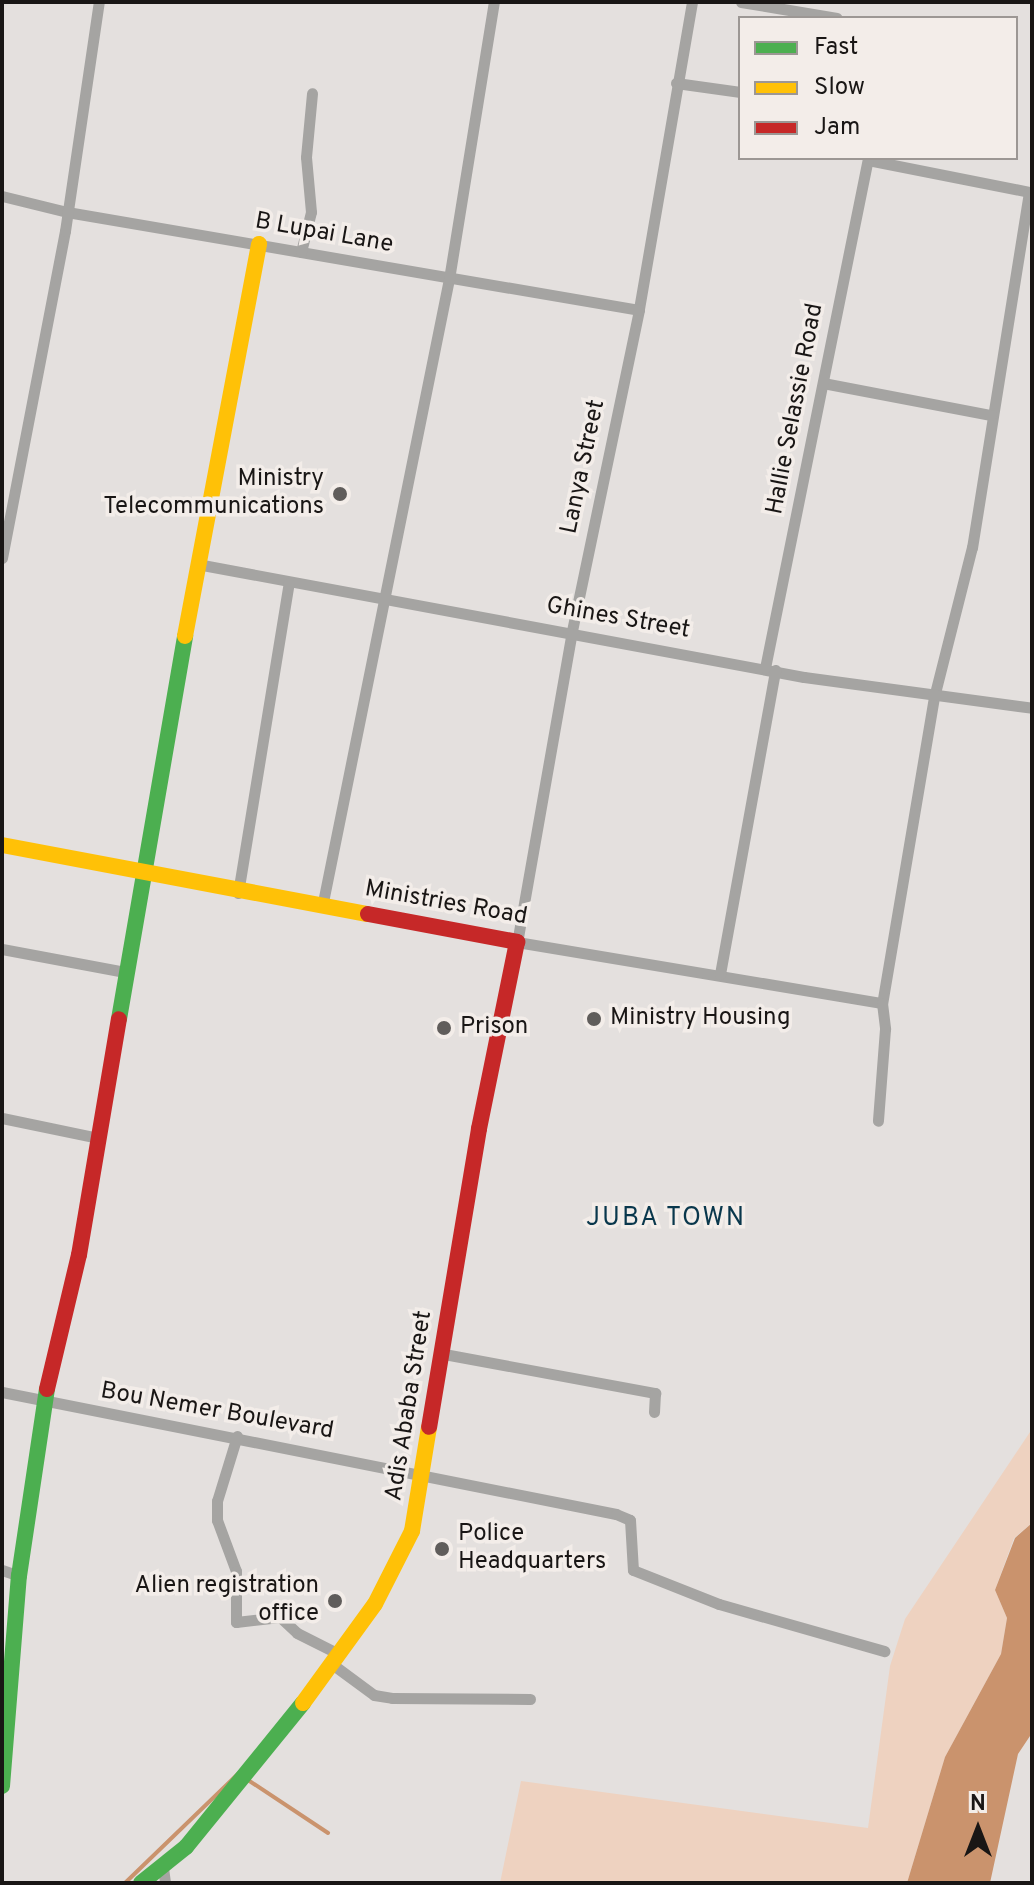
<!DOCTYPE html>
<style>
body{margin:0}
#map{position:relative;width:1034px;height:1885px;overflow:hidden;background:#e4e0de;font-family:Overpass,sans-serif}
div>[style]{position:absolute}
.green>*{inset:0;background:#eed2c0}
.water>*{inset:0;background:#ca936d}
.stream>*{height:4px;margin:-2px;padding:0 2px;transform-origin:2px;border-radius:2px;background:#ca936d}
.street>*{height:11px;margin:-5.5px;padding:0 5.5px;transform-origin:5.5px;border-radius:5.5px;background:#a5a4a2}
.fast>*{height:16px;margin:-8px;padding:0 8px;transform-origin:8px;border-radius:8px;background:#4caf50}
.slow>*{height:16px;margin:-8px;padding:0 8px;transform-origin:8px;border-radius:8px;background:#ffc107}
.jam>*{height:16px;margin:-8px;padding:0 8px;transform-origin:8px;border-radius:8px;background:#c62828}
.dots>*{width:22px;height:22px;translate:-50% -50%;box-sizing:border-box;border:4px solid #f3ede9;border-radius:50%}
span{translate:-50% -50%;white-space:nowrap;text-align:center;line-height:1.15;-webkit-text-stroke:7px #f3ede9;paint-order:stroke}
.street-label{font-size:24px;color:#191615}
.poi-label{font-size:24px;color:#191615}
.right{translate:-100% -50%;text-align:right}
.left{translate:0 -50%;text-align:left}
.neighbourhood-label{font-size:26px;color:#09374c;letter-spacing:2px}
.frame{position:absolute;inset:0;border:4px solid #191615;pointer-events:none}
.legend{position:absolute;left:738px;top:16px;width:280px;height:144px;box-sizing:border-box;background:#f3ede9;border:2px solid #9c9794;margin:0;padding:10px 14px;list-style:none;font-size:24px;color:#191615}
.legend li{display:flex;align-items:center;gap:16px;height:40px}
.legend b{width:40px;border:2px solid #9c9794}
.north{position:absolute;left:938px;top:1789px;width:80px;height:80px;-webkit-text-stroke:6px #f3ede9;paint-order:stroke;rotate:0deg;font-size:22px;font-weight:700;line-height:32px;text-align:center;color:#191615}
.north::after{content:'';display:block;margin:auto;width:28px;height:36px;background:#191615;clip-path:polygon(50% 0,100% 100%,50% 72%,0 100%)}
</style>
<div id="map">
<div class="green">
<div style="clip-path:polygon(1032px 1429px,1032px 1523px,1014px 1538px,995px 1590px,1007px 1618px,1001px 1654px,945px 1757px,907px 1883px,500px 1883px,521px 1781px,868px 1828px,890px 1666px,905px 1619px)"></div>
</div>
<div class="water">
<div style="clip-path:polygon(1032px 1523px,1032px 1733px,1018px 1754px,990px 1883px,907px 1883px,945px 1757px,1001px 1654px,1007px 1618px,995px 1590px,1015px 1538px)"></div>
</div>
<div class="stream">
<div style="left:248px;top:1780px;width:96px;rotate:33.5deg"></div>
<div style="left:125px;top:1883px;width:163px;rotate:-44deg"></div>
</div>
<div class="street">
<div style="left:692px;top:2px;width:313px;rotate:99.8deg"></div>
<div style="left:639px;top:310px;width:328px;rotate:101.8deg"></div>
<div style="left:572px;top:631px;width:316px;rotate:100deg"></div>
<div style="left:517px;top:942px;width:370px;rotate:9.5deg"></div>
<div style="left:741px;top:2px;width:97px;rotate:9.5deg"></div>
<div style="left:676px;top:83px;width:65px;rotate:8deg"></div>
<div style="left:868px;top:160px;width:164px;rotate:11.2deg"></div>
<div style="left:1029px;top:192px;width:360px;rotate:99.1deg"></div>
<div style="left:972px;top:547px;width:155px;rotate:104.2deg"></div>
<div style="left:934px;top:697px;width:310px;rotate:99.6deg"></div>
<div style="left:882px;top:1003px;width:26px;rotate:83deg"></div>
<div style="left:885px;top:1029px;width:92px;rotate:94.4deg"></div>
<div style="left:2px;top:196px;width:67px;rotate:13.8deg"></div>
<div style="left:67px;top:212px;width:580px;rotate:9.72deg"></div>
<div style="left:301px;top:252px;width:41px;rotate:-76deg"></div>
<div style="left:311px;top:212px;width:55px;rotate:-95.2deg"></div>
<div style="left:306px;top:157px;width:64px;rotate:-84.6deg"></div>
<div style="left:823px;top:383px;width:171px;rotate:10.8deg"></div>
<div style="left:2px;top:558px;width:333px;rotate:-79.1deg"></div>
<div style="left:65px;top:231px;width:232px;rotate:-81.6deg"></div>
<div style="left:197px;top:564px;width:617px;rotate:10.55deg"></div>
<div style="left:804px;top:677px;width:230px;rotate:7.7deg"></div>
<div style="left:765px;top:668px;width:520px;rotate:-78.58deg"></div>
<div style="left:238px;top:893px;width:314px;rotate:-80.7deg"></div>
<div style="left:322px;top:907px;width:641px;rotate:-78.57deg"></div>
<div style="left:449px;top:279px;width:281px;rotate:-80.8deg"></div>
<div style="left:2px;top:949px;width:125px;rotate:10.6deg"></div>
<div style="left:720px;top:974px;width:309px;rotate:-79.7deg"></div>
<div style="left:2px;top:1118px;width:99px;rotate:11.7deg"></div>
<div style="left:444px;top:1354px;width:215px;rotate:10.5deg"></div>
<div style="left:655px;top:1393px;width:19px;rotate:93deg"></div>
<div style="left:2px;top:1392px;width:626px;rotate:11.24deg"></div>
<div style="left:616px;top:1514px;width:15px;rotate:23deg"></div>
<div style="left:630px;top:1520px;width:50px;rotate:86.6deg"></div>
<div style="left:633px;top:1570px;width:92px;rotate:21.6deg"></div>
<div style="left:719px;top:1604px;width:172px;rotate:15.9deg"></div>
<div style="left:237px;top:1436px;width:68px;rotate:107.1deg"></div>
<div style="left:217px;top:1501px;width:19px;rotate:90deg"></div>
<div style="left:217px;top:1520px;width:54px;rotate:69.6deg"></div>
<div style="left:236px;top:1571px;width:51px;rotate:90deg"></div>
<div style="left:236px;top:1622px;width:44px;rotate:-6.5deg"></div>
<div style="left:280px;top:1617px;width:23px;rotate:43deg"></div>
<div style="left:297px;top:1633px;width:47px;rotate:26.6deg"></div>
<div style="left:2px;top:1570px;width:18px;rotate:19deg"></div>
<div style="left:332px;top:1664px;width:52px;rotate:36.4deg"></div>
<div style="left:374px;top:1695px;width:18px;rotate:9deg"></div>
<div style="left:392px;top:1698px;width:138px;rotate:0.4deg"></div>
<div style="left:163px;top:1868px;width:15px;rotate:82deg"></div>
</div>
<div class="fast">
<div style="left:119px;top:1019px;width:389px;rotate:-80.2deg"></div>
<div style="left:2px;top:1786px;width:211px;rotate:-85.4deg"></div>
<div style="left:19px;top:1576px;width:189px;rotate:-81.5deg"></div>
<div style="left:141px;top:1883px;width:58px;rotate:-38.7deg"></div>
<div style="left:186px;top:1847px;width:186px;rotate:-50.9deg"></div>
</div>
<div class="slow">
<div style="left:185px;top:636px;width:399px;rotate:-79.3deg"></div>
<div style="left:2px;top:845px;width:372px;rotate:10.7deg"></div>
<div style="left:303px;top:1703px;width:122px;rotate:-54deg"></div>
<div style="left:375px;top:1604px;width:82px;rotate:-63.1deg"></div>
<div style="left:412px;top:1531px;width:105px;rotate:-80.7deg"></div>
</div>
<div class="jam">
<div style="left:368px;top:914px;width:152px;rotate:10.6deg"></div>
<div style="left:517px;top:942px;width:191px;rotate:101.5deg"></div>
<div style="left:479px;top:1129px;width:302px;rotate:99.5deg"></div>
<div style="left:47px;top:1389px;width:138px;rotate:-76.6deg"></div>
<div style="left:79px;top:1255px;width:239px;rotate:-80.4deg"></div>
</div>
<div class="dots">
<div style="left:340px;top:494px;background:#605d5b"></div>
<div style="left:594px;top:1019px;background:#605d5b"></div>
<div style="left:444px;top:1028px;background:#605d5b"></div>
<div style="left:442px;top:1549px;background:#605d5b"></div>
<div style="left:335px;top:1601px;background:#605d5b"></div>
</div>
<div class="street-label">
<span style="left:324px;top:234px;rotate:10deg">B Lupai Lane</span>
<span style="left:796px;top:409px;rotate:-79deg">Hallie Selassie Road</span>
<span style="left:584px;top:467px;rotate:-78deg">Lanya Street</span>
<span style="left:618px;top:619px;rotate:10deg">Ghines Street</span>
<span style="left:446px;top:904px;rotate:10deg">Ministries Road</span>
<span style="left:410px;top:1406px;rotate:-81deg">Adis Ababa Street</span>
<span style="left:217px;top:1412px;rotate:10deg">Bou Nemer Boulevard</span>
</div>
<div class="poi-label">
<span class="right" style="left:324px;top:494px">Ministry<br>Telecommunications</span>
<span class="left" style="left:610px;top:1019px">Ministry Housing</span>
<span class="left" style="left:460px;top:1028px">Prison</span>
<span class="left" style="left:458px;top:1549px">Police<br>Headquarters</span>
<span class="right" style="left:319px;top:1601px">Alien registration<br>office</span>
</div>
<div class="neighbourhood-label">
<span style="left:666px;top:1219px">JUBA TOWN</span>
</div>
<div class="frame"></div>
<ul class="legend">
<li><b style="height:10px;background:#4caf50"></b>Fast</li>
<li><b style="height:10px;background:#ffc107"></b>Slow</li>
<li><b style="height:10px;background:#c62828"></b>Jam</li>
</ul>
<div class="north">N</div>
</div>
